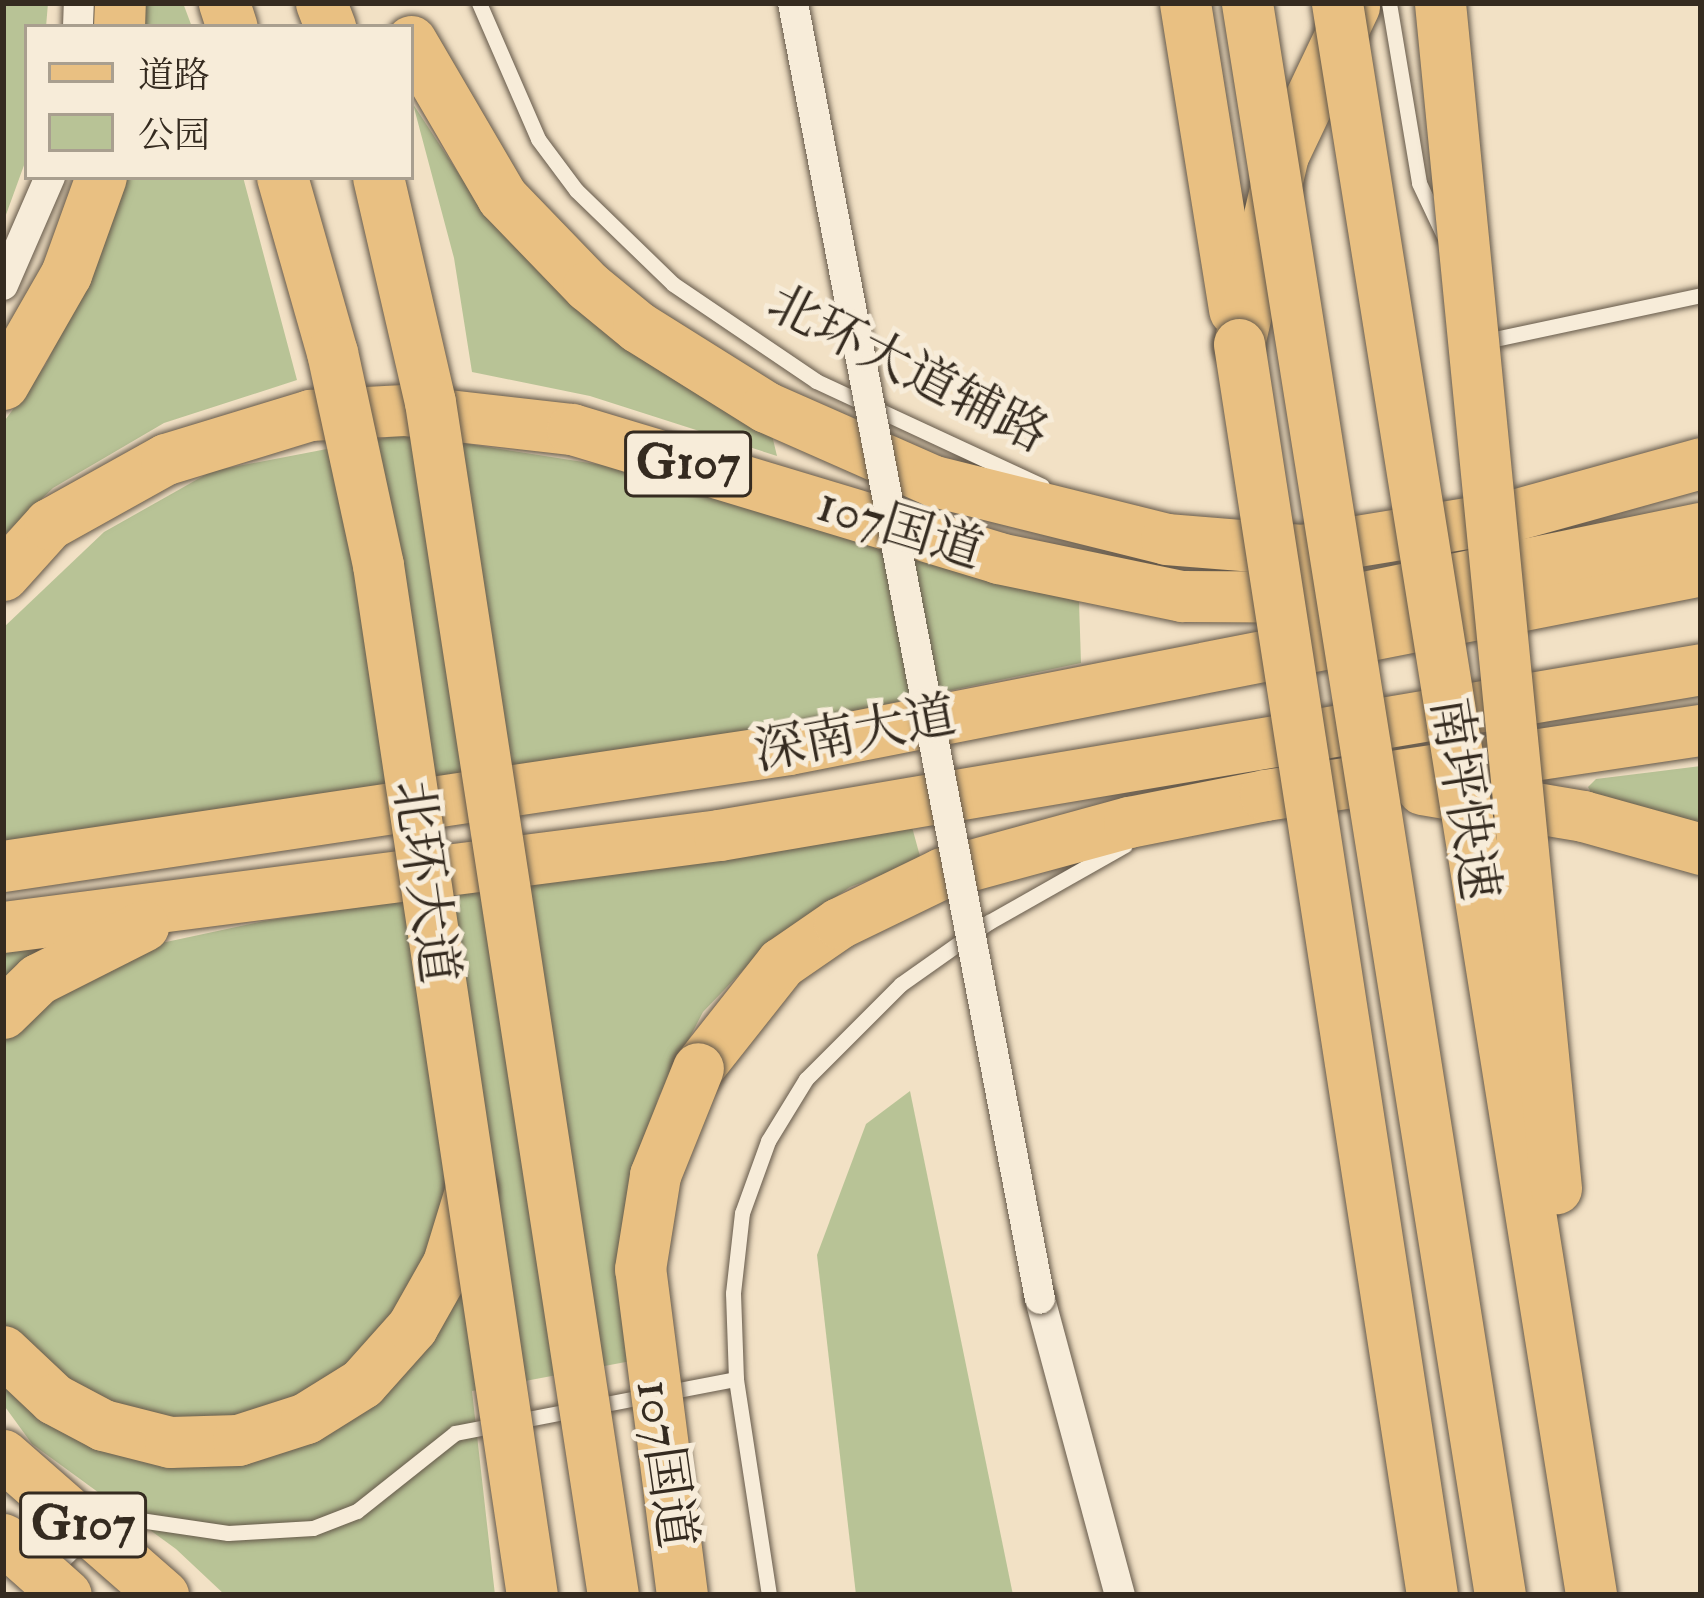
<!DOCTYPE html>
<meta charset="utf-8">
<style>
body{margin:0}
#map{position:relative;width:1704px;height:1598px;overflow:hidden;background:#f2e1c5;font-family:"IM FELL Double Pica","Noto Serif SC",serif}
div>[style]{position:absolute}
.green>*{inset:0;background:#b8c396}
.roads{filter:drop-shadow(0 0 3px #645849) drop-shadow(0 0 3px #645849)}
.service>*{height:15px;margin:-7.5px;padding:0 7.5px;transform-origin:7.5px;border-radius:7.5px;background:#f7ecd9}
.minor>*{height:30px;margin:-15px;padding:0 15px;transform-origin:15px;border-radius:15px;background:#f7ecd9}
.primary>*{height:51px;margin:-25.5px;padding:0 25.5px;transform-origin:25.5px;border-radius:25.5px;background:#e9c082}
.trunk>*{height:51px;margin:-25.5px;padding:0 25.5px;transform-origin:25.5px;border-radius:25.5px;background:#e9c082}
.bridges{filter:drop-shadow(0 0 3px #645849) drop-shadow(0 0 3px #645849)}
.minor-bridge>*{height:30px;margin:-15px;padding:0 15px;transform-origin:15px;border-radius:15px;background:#f7ecd9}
.primary-bridge>*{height:51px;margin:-25.5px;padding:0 25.5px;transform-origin:25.5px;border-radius:25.5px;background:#e9c082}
.trunk-bridge>*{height:51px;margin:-25.5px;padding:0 25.5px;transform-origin:25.5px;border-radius:25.5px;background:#e9c082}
span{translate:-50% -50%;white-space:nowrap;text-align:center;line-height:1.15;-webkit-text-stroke:10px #f7ecd9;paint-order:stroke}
.shield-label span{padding:3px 9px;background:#f7ecd9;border:3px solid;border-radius:9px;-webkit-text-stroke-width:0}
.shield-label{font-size:48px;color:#352b20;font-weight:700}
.street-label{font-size:51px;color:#352b20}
.frame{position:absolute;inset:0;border:6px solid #352b20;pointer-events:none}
.legend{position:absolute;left:24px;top:24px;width:390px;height:156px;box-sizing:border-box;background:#f7ecd9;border:3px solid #a99f8f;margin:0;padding:15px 21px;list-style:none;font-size:36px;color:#352b20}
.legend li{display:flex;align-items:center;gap:24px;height:60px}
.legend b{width:60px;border:3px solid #a99f8f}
</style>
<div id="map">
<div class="green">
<div style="clip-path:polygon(3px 3px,48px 3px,46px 27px,27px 27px,27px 157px,3px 223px)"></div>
<div style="clip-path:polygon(136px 3px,183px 3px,192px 27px,137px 27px)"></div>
<div style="clip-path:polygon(413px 104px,474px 197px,770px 427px,777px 456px,590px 396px,472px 372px,454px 258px)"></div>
<div style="clip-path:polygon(122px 177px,243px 177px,297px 380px,164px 423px,53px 488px,3px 536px,3px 423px,46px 364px,100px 250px)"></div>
<div style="clip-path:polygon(405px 434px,628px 469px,1079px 602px,1081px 663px,773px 728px,3px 851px,3px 628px,104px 532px,212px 471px)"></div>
<div style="clip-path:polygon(1701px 766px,1701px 825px,1593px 796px,1588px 787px,1596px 779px)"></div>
<div style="clip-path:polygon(912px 827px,921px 860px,850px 887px,768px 944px,703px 1012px,658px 1098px,622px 1240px,631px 1361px,472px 1391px,495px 1595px,225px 1595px,176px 1549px,32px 1444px,3px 1404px,3px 945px,166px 942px,264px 921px)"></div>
<div style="clip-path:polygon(910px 1091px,1013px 1595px,856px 1595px,817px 1255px,866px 1124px)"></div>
</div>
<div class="roads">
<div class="service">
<div style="left:479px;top:3px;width:148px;rotate:66.5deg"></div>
<div style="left:538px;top:139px;width:64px;rotate:53.3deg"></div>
<div style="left:576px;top:190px;width:135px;rotate:44.1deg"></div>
<div style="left:673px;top:284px;width:173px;rotate:34.1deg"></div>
<div style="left:816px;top:381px;width:249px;rotate:24.9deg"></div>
<div style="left:1389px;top:3px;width:182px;rotate:80.5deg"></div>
<div style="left:1419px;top:183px;width:59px;rotate:64.7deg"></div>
<div style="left:1485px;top:341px;width:221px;rotate:-12deg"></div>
<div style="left:52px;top:1571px;width:67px;rotate:-44.4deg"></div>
<div style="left:100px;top:1524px;width:33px;rotate:-9deg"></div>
<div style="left:133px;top:1519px;width:96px;rotate:8.4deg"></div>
<div style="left:228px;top:1533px;width:85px;rotate:-3.4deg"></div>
<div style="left:313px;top:1528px;width:47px;rotate:-21.1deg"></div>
<div style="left:357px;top:1511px;width:125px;rotate:-38.5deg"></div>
<div style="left:455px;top:1433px;width:286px;rotate:-10.9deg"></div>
<div style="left:769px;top:1595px;width:219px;rotate:-98.7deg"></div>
<div style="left:736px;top:1379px;width:86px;rotate:-92deg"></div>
<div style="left:733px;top:1293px;width:81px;rotate:-83.6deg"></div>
<div style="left:742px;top:1213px;width:77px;rotate:-70.1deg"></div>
<div style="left:768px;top:1141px;width:73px;rotate:-58.5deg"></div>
<div style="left:806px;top:1079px;width:134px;rotate:-45deg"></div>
<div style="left:901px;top:984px;width:108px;rotate:-35.2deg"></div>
<div style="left:989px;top:922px;width:156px;rotate:-29.5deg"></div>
</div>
<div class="minor">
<div style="left:78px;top:27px;width:24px;rotate:-88deg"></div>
<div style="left:3px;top:285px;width:118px;rotate:-66.5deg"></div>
<div style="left:1040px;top:1299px;width:307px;rotate:74.9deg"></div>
</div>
<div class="primary">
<div style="left:224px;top:3px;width:25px;rotate:72deg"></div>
<div style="left:321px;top:3px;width:26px;rotate:69deg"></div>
<div style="left:119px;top:27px;width:24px;rotate:-88deg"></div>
<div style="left:3px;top:384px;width:127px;rotate:-60.2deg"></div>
<div style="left:66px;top:274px;width:103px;rotate:-70.2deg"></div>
<div style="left:3px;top:866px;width:795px;rotate:-8.47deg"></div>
<div style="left:789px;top:749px;width:929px;rotate:-11.1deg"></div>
<div style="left:3px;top:927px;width:722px;rotate:-7.32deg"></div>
<div style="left:719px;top:835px;width:996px;rotate:-9.59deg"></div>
<div style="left:3px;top:1013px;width:49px;rotate:-44.2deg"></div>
<div style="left:38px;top:979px;width:118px;rotate:-26.8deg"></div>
<div style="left:3px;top:1351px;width:70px;rotate:43.3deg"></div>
<div style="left:54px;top:1399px;width:55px;rotate:28deg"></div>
<div style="left:103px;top:1425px;width:69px;rotate:14.2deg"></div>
<div style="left:170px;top:1442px;width:68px;rotate:-1.7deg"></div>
<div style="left:238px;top:1440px;width:71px;rotate:-17.9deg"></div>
<div style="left:306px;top:1418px;width:66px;rotate:-32deg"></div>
<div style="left:362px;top:1383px;width:75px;rotate:-48.2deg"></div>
<div style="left:412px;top:1327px;width:73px;rotate:-60.6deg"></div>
<div style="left:448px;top:1263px;width:78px;rotate:-73deg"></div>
</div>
<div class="trunk">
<div style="left:1185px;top:3px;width:311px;rotate:80.9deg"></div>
<div style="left:411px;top:41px;width:181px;rotate:59.7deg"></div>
<div style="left:502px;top:197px;width:124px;rotate:46deg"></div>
<div style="left:588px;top:286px;width:65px;rotate:39.4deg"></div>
<div style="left:638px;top:327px;width:151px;rotate:32deg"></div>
<div style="left:766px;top:407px;width:184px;rotate:23.8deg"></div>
<div style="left:934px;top:481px;width:239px;rotate:14deg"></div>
<div style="left:1166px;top:539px;width:136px;rotate:4.6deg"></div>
<div style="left:1302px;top:550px;width:211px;rotate:-9.3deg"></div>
<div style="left:1510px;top:516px;width:198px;rotate:-15.5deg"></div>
<div style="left:1239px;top:344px;width:194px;rotate:-76.9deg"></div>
<div style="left:1283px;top:155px;width:165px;rotate:-64.5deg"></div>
<div style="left:3px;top:575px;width:69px;rotate:-48deg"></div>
<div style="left:49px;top:524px;width:134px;rotate:-29.1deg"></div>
<div style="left:166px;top:459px;width:151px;rotate:-17deg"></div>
<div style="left:310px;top:415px;width:94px;rotate:-3deg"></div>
<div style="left:404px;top:410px;width:169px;rotate:6.5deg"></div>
<div style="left:572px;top:429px;width:445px;rotate:16.8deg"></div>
<div style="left:998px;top:558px;width:188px;rotate:11.7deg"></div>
<div style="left:1182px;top:596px;width:182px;rotate:0.3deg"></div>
<div style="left:1364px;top:597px;width:344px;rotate:-11.6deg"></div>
<div style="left:1422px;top:789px;width:163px;rotate:9.5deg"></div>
<div style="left:1583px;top:816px;width:123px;rotate:15.6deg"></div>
<div style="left:698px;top:1068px;width:134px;rotate:-51.7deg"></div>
<div style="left:781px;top:963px;width:70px;rotate:-34.6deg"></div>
<div style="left:839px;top:923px;width:114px;rotate:-25.9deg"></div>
<div style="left:942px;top:873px;width:194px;rotate:-15.3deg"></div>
<div style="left:1129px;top:822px;width:139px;rotate:-11.2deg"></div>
<div style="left:1265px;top:795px;width:441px;rotate:-8.5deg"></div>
</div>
</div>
<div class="bridges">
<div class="minor-bridge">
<div style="left:793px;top:3px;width:1319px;rotate:79.21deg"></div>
</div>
<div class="primary-bridge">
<div style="left:282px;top:177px;width:182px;rotate:74.1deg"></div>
<div style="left:332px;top:352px;width:218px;rotate:77.8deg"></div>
<div style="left:378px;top:565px;width:1041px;rotate:81.5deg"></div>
<div style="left:378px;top:177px;width:231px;rotate:77deg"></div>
<div style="left:430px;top:402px;width:1207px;rotate:81.28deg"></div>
</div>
<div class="trunk-bridge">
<div style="left:1247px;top:3px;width:1612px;rotate:80.97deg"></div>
<div style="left:1337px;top:3px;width:1612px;rotate:80.93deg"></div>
<div style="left:1440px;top:3px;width:1191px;rotate:84.41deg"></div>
<div style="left:1239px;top:344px;width:1266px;rotate:81.23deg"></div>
<div style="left:3px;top:1455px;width:213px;rotate:41.2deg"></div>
<div style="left:3px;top:1539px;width:84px;rotate:41.6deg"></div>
<div style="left:682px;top:1595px;width:329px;rotate:-97.3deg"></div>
<div style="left:640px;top:1269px;width:95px;rotate:-80.9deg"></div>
<div style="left:655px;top:1175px;width:115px;rotate:-68.1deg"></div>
</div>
</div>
<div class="shield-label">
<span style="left:688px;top:464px">G107</span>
<span style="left:83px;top:1525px">G107</span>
</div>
<div class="street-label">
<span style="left:908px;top:369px;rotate:27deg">北环大道辅路</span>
<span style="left:900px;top:528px;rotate:17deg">107国道</span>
<span style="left:855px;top:734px;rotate:-11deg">深南大道</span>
<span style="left:1464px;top:799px;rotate:81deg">南坪快速</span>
<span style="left:425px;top:882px;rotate:82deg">北环大道</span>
<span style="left:665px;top:1464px;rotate:82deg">107国道</span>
</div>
<div class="frame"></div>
<ul class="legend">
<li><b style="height:15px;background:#e9c082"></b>道路</li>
<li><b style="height:33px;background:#b8c396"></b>公园</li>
</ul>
</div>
